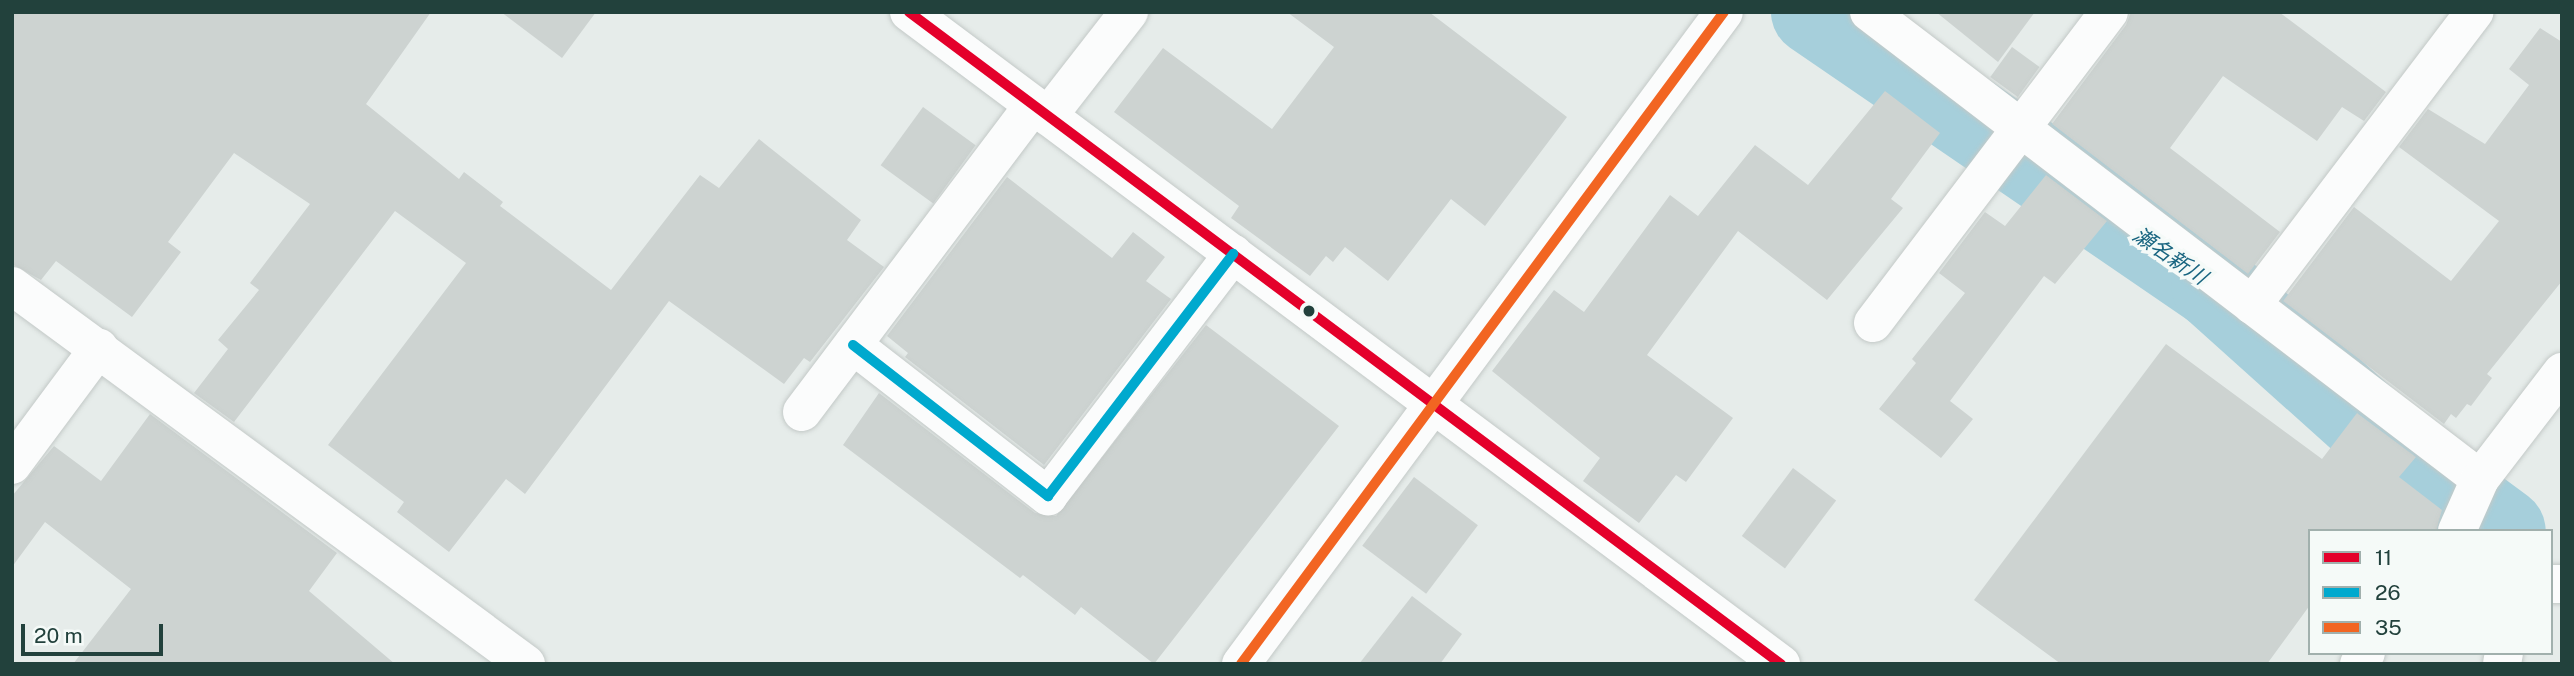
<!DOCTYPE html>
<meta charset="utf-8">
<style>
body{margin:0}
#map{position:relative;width:2574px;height:676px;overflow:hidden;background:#e6ecea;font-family:"Public Sans","Noto Sans JP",sans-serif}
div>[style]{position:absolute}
.river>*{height:86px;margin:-43px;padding:0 43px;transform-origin:43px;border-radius:43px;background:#a6cfdb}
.building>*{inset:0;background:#cdd3d1;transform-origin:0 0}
.roads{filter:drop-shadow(0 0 2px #c3c9c7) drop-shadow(0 0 2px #c3c9c7)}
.street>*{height:38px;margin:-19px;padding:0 19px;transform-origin:19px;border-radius:19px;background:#fbfcfc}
.secondary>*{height:38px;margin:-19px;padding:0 19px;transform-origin:19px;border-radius:19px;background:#fbfcfc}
.bus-1>*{height:10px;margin:-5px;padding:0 5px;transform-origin:5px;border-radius:5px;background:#e4002b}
.bus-2>*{height:10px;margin:-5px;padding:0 5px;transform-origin:5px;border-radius:5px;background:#00a9ce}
.bus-3>*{height:10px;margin:-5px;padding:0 5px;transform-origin:5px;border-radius:5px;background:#f26522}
.dots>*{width:19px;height:19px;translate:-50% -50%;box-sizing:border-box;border:4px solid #f5faf8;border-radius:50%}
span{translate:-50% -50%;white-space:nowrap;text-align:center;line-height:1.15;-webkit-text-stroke:7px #f5faf8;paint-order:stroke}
.water-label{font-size:21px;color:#196580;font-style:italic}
.frame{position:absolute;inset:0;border:14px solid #22413c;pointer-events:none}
.legend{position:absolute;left:2308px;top:529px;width:245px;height:126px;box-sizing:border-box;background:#f5faf8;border:2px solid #a1b0ad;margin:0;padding:9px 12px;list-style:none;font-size:21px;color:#22413c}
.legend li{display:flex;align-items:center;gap:14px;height:35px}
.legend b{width:35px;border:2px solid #a1b0ad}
.scale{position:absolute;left:21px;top:624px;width:142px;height:32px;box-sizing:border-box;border:4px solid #22413c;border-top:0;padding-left:9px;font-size:21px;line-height:24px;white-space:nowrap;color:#22413c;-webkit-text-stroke:5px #f5faf8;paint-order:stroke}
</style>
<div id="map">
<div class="river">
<div style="left:1814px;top:12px;width:485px;rotate:34.4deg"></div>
<div style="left:2214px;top:286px;width:265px;rotate:41.9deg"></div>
<div style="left:2411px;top:463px;width:114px;rotate:36.5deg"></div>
</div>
<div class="building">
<div style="clip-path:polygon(12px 12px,431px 12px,366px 104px,459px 179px,464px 172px,503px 202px,500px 206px,611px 290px,700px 175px,719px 188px,759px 139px,861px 220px,847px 240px,884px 267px,810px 362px,804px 358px,784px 384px,669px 301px,525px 494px,506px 479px,449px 552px,397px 512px,404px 502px,328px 445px,466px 263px,395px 211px,234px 422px,194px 393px,228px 349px,218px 340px,259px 290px,250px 283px,310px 204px,234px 153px,168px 242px,181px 252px,132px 317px,56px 261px,41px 280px,12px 264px)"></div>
<div style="clip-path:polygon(501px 12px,596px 12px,562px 58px)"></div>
<div style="clip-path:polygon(1287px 12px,1429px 12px,1567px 117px,1485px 226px,1451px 199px,1388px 281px,1345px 247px,1333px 262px,1326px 256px,1310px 276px,1231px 218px,1239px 206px,1114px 112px,1163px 48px,1272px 129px,1334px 47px)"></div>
<div style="clip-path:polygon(1936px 12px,2035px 12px,1998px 62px)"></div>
<div style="clip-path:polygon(2131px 12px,2279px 12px,2386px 92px,2364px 121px,2342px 107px,2317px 141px,2223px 76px,2170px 148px,2280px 232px,2248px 274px,2052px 124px,2126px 25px)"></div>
<div style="clip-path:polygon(2540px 28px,2562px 42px,2562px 281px,2487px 374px,2492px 378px,2471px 406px,2467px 404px,2456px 418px,2451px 414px,2444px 424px,2283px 301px,2354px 207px,2451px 281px,2499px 221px,2399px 147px,2428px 109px,2485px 144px,2529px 85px,2509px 69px)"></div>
<div style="left:2012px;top:47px;width:34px;height:37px;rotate:36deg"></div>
<div style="clip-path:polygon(1885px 91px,1940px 133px,1891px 199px,1903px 208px,1827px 300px,1738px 231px,1647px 355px,1733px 418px,1686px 482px,1676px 475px,1639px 523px,1583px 481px,1600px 458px,1492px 371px,1554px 290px,1584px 312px,1670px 195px,1698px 216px,1755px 145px,1808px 185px)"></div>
<div style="left:923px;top:107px;width:65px;height:72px;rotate:36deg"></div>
<div style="clip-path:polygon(2046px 175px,2107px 221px,2055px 284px,2044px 276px,1950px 401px,1973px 419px,1941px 458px,1879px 409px,1916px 363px,1912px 359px,1965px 293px,1939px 273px,1985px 212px,2005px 226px)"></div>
<div style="clip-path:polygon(1007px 177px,1112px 258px,1133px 232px,1165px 257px,1146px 281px,1171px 299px,1044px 465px,905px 357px,908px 353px,887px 336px)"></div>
<div style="clip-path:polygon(1206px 325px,1339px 426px,1154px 664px,1081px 607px,1075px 615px,1023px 575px,1020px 578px,843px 445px,879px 393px,1035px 513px,1056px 516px)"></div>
<div style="clip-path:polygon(2166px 344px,2322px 459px,2357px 413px,2416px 457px,2399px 477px,2442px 510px,2436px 531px,2310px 531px,2310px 605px,2267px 664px,2061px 664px,1974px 600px)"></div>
<div style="clip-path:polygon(150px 414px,337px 553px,309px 591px,395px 664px,73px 664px,131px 589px,45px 522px,12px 567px,12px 496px,54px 446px,101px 481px)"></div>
<div style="left:1793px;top:468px;width:54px;height:85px;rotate:37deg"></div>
<div style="left:1414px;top:477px;width:80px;height:86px;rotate:37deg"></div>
<div style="clip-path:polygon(1412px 596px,1462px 634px,1440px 664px,1359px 664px)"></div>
</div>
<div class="roads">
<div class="street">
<div style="left:1869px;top:12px;width:769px;rotate:37.39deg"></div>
<div style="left:1048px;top:116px;width:132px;rotate:-52.1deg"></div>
<div style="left:12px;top:286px;width:638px;rotate:36.33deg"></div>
<div style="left:2252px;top:305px;width:368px;rotate:-52.8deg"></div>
<div style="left:1873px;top:323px;width:390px;rotate:-52.8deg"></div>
<div style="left:853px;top:345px;width:247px;rotate:37.8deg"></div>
<div style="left:1048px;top:496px;width:305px;rotate:-52.6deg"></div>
<div style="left:802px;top:412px;width:384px;rotate:-53deg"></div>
<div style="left:12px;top:465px;width:146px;rotate:-53.4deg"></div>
<div style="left:2457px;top:531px;width:57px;rotate:-66.1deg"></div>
<div style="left:2480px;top:479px;width:135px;rotate:-52.5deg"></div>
<div style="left:2551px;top:584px;width:11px"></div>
<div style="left:1241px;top:664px;width:811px;rotate:-53.47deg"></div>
<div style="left:2359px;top:664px;width:13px;rotate:-58deg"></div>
<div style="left:2502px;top:664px;width:11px;rotate:-80deg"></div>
</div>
<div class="secondary">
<div style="left:909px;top:12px;width:1089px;rotate:36.79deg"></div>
</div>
</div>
<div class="bus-1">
<div style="left:909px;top:12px;width:1089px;rotate:36.79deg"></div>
</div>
<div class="bus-2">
<div style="left:853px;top:345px;width:247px;rotate:37.8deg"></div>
<div style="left:1048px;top:496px;width:305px;rotate:-52.6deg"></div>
</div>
<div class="bus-3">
<div style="left:1241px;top:664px;width:811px;rotate:-53.47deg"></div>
</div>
<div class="dots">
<div style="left:1309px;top:311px;background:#22413c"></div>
</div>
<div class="water-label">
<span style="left:2170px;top:256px;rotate:34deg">瀬名新川</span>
</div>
<div class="frame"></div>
<ul class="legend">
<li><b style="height:9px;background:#e4002b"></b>11</li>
<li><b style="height:9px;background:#00a9ce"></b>26</li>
<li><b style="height:9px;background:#f26522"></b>35</li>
</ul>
<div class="scale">20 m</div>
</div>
